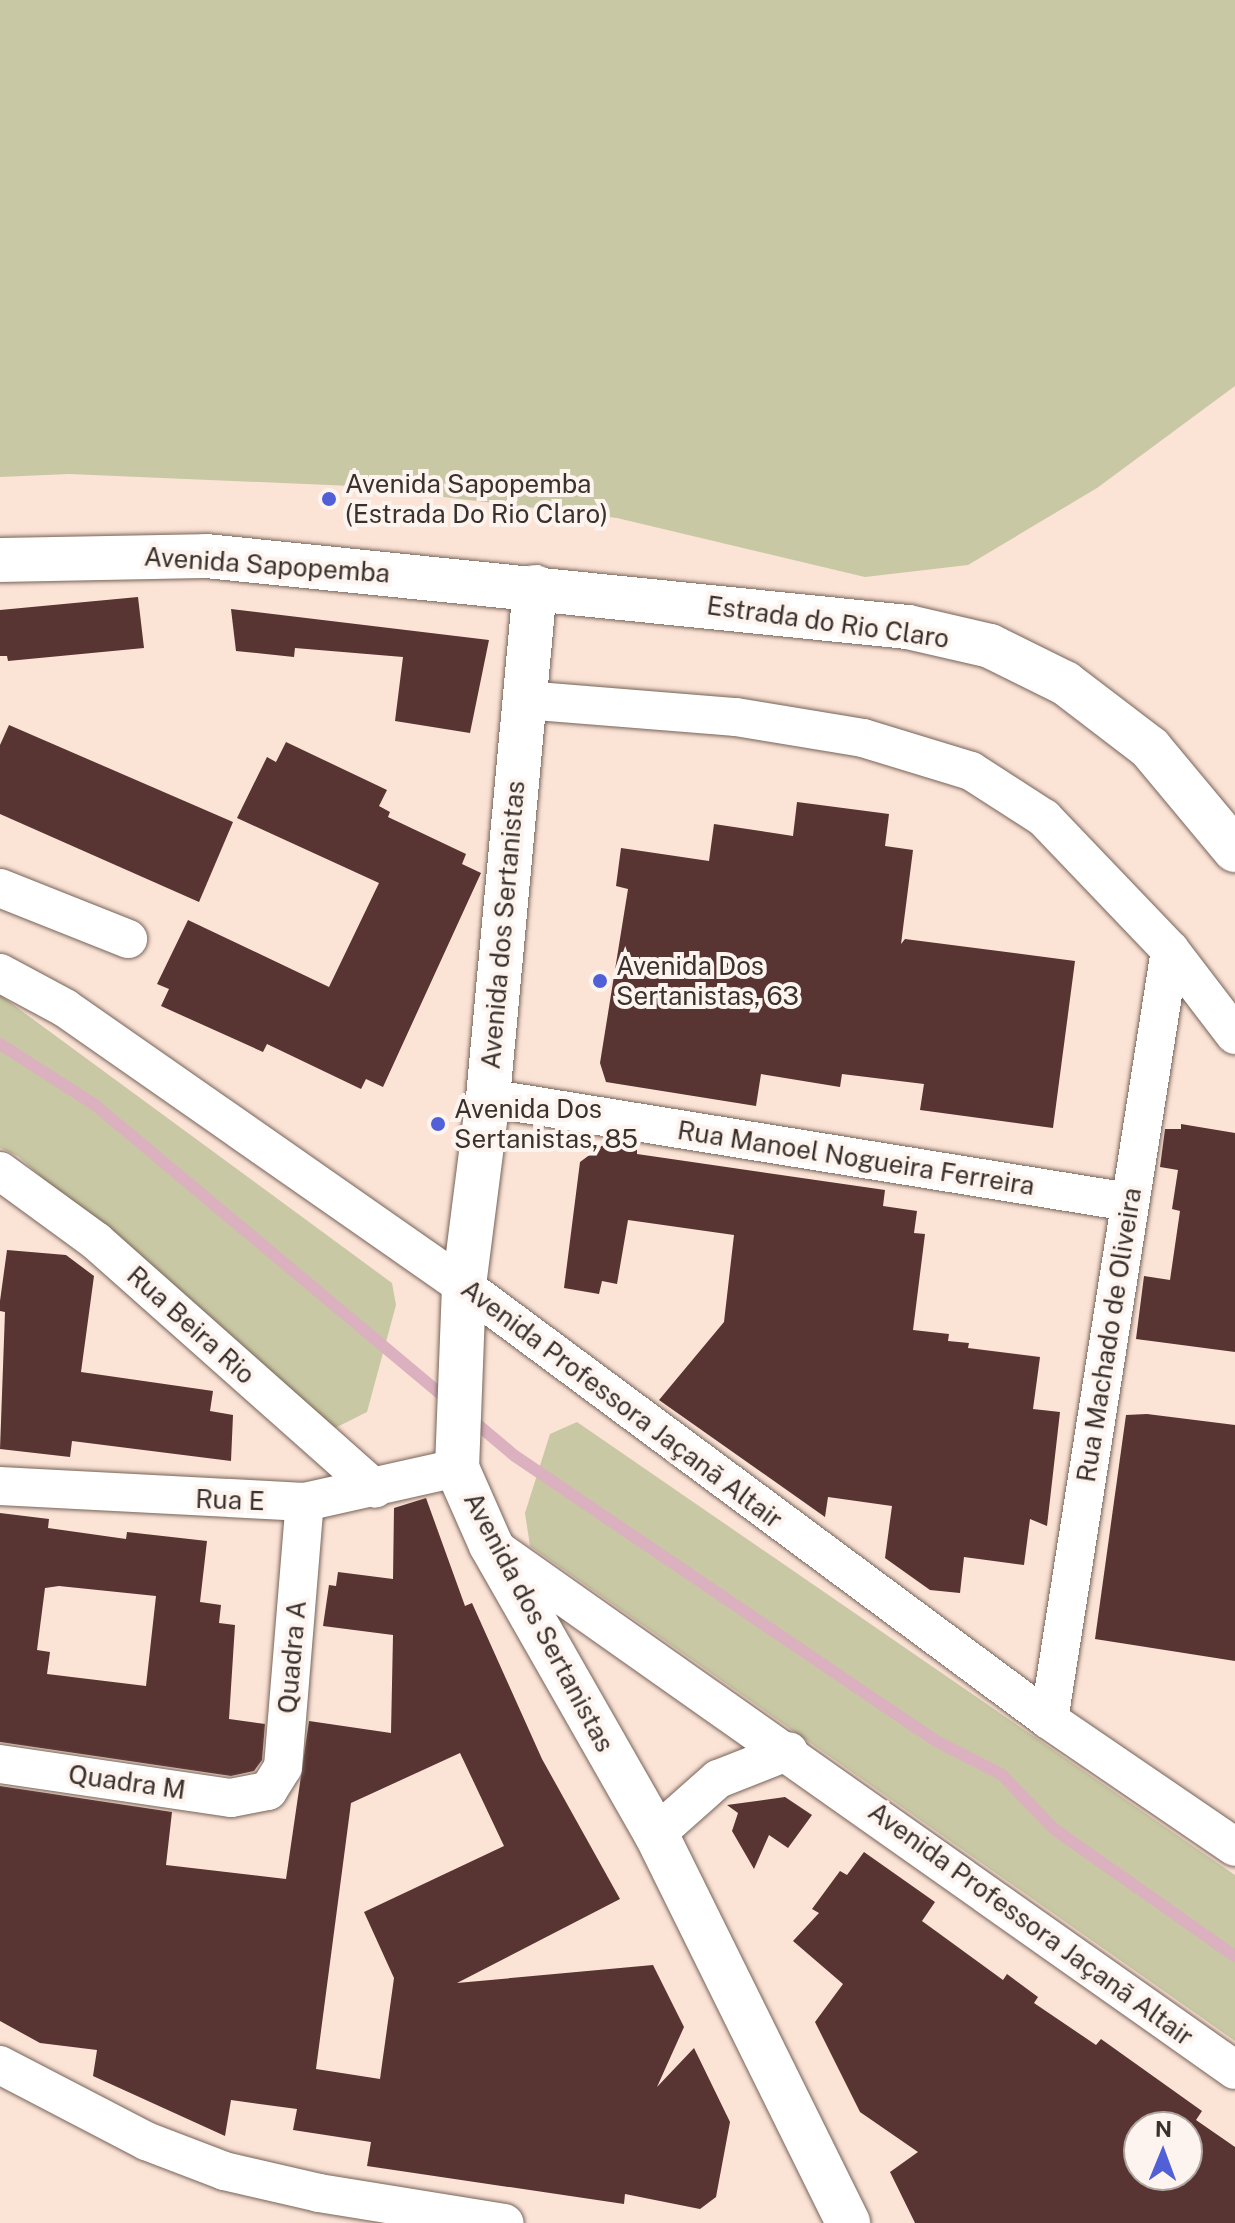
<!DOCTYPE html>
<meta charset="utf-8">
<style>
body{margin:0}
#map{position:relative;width:1235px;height:2223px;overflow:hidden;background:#fbe3d6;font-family:"Public Sans",sans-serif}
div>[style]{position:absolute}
.green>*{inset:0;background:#c9c8a4}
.stream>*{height:12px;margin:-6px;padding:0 6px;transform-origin:6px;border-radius:6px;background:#dbb0bf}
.building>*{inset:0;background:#583432}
.roads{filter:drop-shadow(0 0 2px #776358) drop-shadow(0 0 2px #776358)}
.street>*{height:38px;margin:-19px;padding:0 19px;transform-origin:19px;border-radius:19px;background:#fff}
.secondary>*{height:44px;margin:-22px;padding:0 22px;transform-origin:22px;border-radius:22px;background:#fff}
.dots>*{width:22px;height:22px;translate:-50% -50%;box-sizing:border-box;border:4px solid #fef4ef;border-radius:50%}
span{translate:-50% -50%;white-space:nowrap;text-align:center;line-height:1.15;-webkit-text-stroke:8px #fef4ef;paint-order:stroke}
.poi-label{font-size:26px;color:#3a312c}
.left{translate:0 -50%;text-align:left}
.street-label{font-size:26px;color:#3a312c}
.north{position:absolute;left:1123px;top:2111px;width:80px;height:80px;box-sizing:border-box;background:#fef4ef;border:2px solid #b0a6a1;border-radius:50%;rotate:1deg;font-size:22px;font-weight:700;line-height:32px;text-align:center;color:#3a312c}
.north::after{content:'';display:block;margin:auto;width:28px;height:36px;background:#5160d6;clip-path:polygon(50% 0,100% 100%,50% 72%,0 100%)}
</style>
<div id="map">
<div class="green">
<div style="clip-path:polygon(0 0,1235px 0,1235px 386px,1097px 488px,968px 565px,865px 577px,617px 518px,352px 486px,69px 474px,0 477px)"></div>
<div style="clip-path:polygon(0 995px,392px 1283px,396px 1305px,367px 1412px,329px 1431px,18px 1156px,0 1148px)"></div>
<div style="clip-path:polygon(577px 1422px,1235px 1875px,1235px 2041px,530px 1546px,525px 1513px,550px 1434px)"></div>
</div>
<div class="stream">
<div style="left:0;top:1044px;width:113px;rotate:32.7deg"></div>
<div style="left:95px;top:1105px;width:463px;rotate:39.9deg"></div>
<div style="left:471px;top:1419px;width:57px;rotate:40.1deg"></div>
<div style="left:515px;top:1456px;width:508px;rotate:34.1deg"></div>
<div style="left:936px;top:1741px;width:73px;rotate:26.9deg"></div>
<div style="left:1001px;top:1774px;width:76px;rotate:46.1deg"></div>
<div style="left:1054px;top:1829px;width:221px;rotate:35.1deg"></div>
</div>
<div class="building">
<div style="clip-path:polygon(138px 597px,144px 648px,8px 661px,7px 656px,0 656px,0 610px)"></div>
<div style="clip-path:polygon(231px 609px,489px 640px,470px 733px,395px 721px,403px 657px,295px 648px,294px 657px,236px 651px)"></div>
<div style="clip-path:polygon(9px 725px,233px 822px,199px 902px,0 814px,0 745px)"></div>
<div style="clip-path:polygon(286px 742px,387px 790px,379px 806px,390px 812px,388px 817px,466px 854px,462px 864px,481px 873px,383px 1087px,366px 1079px,361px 1089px,267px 1044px,263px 1052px,161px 1006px,169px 989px,157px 984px,188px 920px,329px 987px,379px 883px,237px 818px,267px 757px,276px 762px)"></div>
<div style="clip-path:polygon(797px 802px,889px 814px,885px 846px,913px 850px,901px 944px,905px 939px,1075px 961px,1053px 1128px,920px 1110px,924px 1084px,842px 1074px,840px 1087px,761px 1074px,756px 1106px,606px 1082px,600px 1063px,628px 889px,616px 886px,621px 848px,709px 861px,714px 824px,793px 836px)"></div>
<div style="clip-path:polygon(1181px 1124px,1235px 1133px,1235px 1352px,1136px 1339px,1144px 1276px,1170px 1280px,1180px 1211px,1172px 1209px,1178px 1170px,1160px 1167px,1165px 1129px,1181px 1129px)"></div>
<div style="clip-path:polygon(603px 1145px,637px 1146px,637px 1154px,885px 1190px,883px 1206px,917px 1211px,914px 1233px,925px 1234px,913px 1330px,949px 1334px,948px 1341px,969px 1343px,968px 1348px,1040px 1357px,1033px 1409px,1060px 1412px,1047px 1526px,1030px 1519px,1024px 1565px,964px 1557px,960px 1593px,930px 1590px,885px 1558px,892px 1506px,828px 1497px,825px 1517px,659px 1400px,724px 1322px,734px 1235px,628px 1220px,617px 1284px,602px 1281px,599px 1294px,564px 1288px,580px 1162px)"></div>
<div style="clip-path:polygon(7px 1250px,66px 1255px,94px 1276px,81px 1372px,213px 1391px,210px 1411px,233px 1415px,231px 1461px,72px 1441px,70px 1457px,0 1449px,5px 1312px,0 1311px,0 1301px)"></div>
<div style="clip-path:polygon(1147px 1414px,1235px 1425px,1235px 1661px,1095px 1639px,1126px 1415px)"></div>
<div style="clip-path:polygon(evenodd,426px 1498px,465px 1606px,472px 1603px,542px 1759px,620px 1899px,457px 1983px,653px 1965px,684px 2027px,657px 2087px,694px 2048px,730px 2122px,716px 2197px,700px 2209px,625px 2194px,624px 2204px,367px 2166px,371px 2142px,293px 2130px,297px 2109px,231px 2100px,225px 2136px,93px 2076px,97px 2050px,40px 2043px,0 2021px,0 1786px,172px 1812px,166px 1865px,286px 1879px,309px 1721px,391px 1733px,393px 1635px,323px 1626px,329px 1585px,336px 1586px,338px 1572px,393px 1579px,394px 1508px,426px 1498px,460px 1753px,504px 1846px,364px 1912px,394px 1978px,380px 2079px,316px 2069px,351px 1803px,460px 1753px)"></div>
<div style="clip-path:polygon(evenodd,0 1513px,49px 1519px,48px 1528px,126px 1539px,127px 1532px,207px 1541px,200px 1602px,221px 1605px,219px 1623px,235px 1625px,229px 1719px,265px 1724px,262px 1760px,254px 1771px,231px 1776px,0 1742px,0 1513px,59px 1586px,156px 1596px,146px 1686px,47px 1674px,50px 1652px,37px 1650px,45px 1588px,59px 1586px)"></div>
<div style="clip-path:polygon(785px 1797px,812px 1815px,788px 1848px,769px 1835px,754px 1869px,732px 1831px,738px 1813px,727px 1805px)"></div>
<div style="clip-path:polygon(evenodd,864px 1852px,935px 1902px,922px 1921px,1003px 1980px,1007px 1974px,1038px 1997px,1034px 2003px,1096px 2045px,1101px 2039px,1202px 2111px,1196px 2120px,1235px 2147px,1235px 2223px,915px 2223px,890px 2172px,918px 2152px,860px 2112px,815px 2022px,843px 1984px,793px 1941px,819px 1913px,812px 1909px,840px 1871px,847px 1875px,864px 1852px,1139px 2127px,1187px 2127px,1187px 2175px,1139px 2175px,1139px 2127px)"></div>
</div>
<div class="roads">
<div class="street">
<div style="left:524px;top:700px;width:213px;rotate:4.6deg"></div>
<div style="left:736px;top:717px;width:129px;rotate:9.4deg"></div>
<div style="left:863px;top:738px;width:113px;rotate:17deg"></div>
<div style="left:971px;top:771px;width:87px;rotate:32.8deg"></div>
<div style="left:1044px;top:818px;width:182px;rotate:46.3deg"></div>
<div style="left:1170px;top:950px;width:107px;rotate:52.6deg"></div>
<div style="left:0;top:888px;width:138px;rotate:21.7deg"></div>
<div style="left:0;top:973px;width:74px;rotate:28.3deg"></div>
<div style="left:65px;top:1008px;width:486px;rotate:34.9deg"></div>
<div style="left:464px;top:1286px;width:728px;rotate:36.57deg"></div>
<div style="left:1049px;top:1720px;width:225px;rotate:34.3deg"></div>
<div style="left:488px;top:1098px;width:649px;rotate:9.22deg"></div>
<div style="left:0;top:1171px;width:119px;rotate:36.1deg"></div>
<div style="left:96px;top:1241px;width:373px;rotate:41.6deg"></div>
<div style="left:0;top:1486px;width:305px;rotate:3deg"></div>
<div style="left:305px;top:1502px;width:156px;rotate:-12.6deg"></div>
<div style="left:492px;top:1546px;width:909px;rotate:35.19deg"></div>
<div style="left:1049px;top:1720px;width:779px;rotate:-81.07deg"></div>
<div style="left:0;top:1764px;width:233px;rotate:8.4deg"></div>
<div style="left:231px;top:1798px;width:38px;rotate:-11deg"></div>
<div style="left:268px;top:1791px;width:28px;rotate:-58deg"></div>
<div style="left:283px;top:1767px;width:266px;rotate:-85.3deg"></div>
<div style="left:656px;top:1834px;width:83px;rotate:-41.6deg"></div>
<div style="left:718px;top:1779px;width:76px;rotate:-21.5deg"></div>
<div style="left:0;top:2065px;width:165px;rotate:27.5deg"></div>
<div style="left:146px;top:2141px;width:84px;rotate:21deg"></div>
<div style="left:224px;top:2171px;width:98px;rotate:13deg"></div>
<div style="left:319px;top:2193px;width:188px;rotate:9.2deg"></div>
</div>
<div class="secondary">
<div style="left:0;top:560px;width:206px;rotate:-1.1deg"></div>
<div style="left:206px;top:556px;width:706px;rotate:5.78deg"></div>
<div style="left:908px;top:627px;width:84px;rotate:13deg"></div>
<div style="left:990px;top:646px;width:84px;rotate:26.3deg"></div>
<div style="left:1065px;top:683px;width:107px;rotate:37.4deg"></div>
<div style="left:1150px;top:748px;width:133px;rotate:50.2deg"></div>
<div style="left:535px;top:587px;width:513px;rotate:95.26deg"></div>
<div style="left:488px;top:1098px;width:190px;rotate:97.3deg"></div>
<div style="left:464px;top:1286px;width:182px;rotate:92.2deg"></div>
<div style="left:457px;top:1468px;width:84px;rotate:66.2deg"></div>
<div style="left:491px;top:1545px;width:333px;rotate:60.3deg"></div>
<div style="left:656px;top:1834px;width:434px;rotate:63.7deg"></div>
</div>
</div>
<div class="dots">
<div style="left:329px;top:499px;background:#5160d6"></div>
<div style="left:600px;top:981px;background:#5160d6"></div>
<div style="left:438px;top:1124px;background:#5160d6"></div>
</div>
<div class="poi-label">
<span class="left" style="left:345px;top:499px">Avenida Sapopemba<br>(Estrada Do Rio Claro)</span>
<span class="left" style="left:616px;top:981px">Avenida Dos<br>Sertanistas, 63</span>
<span class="left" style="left:454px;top:1124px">Avenida Dos<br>Sertanistas, 85</span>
</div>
<div class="street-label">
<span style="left:267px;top:565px;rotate:4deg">Avenida Sapopemba</span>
<span style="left:828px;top:622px;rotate:8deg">Estrada do Rio Claro</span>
<span style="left:503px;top:925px;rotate:-85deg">Avenida dos Sertanistas</span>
<span style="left:856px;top:1158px;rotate:9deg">Rua Manoel Nogueira Ferreira</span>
<span style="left:191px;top:1325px;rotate:42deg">Rua Beira Rio</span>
<span style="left:1109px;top:1335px;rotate:-81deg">Rua Machado de Oliveira</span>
<span style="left:622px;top:1404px;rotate:37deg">Avenida Professora Jaçanã Altair</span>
<span style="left:230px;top:1500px;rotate:2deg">Rua E</span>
<span style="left:539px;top:1622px;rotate:62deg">Avenida dos Sertanistas</span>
<span style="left:292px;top:1657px;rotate:-85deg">Quadra A</span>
<span style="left:127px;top:1782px;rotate:8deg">Quadra M</span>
<span style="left:1031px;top:1924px;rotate:36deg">Avenida Professora Jaçanã Altair</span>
</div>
<div class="north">N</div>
</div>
